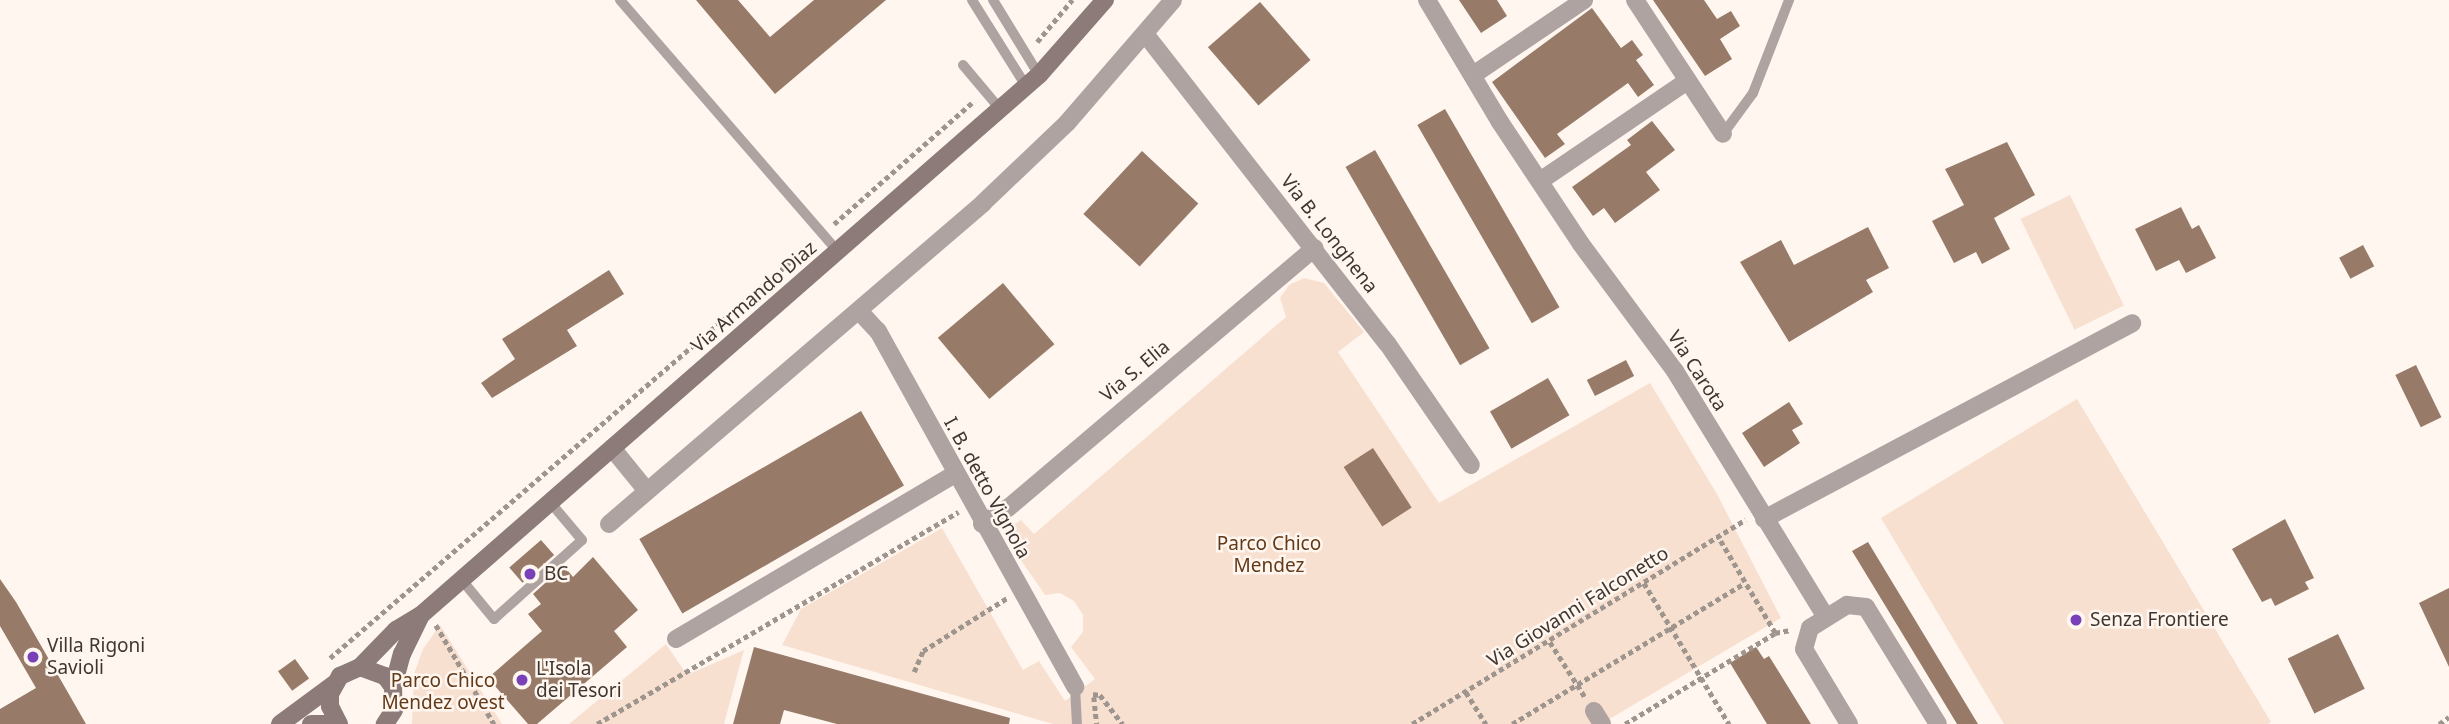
<!DOCTYPE html>
<style>
body{margin:0}
#map{position:relative;width:2449px;height:724px;overflow:hidden;background:#fff6f0;font-family:"Noto Sans",sans-serif}
div>[style]{position:absolute}
.green>*{inset:0;background:#f8e0d0;transform-origin:0 0}
.building>*{inset:0;background:#977b68;transform-origin:0 0}
.path>*{height:4.5px;margin-top:-2.25px;transform-origin:0;background:repeating-linear-gradient(90deg,#9e958f 0 5px,transparent 0 8.5px)}
.lane>*{height:10px;margin:-5px;padding:0 5px;transform-origin:5px;border-radius:5px;background:#afa3a2}
.street>*{height:18px;margin:-9px;padding:0 9px;transform-origin:9px;border-radius:9px;background:#afa3a2}
.secondary>*{height:18px;margin:-9px;padding:0 9px;transform-origin:9px;border-radius:9px;background:#8c7b79}
.dots>*{width:19px;height:19px;translate:-50% -50%;box-sizing:border-box;border:4px solid #fff6f0;border-radius:50%}
span{translate:-50% -50%;white-space:nowrap;text-align:center;line-height:1.15;-webkit-text-stroke:5px #fff6f0;paint-order:stroke}
.street-label{font-size:19px;color:#3f3630}
.park-label{font-size:19px;color:#633918}
.poi-label{font-size:19px;color:#3f3630}
.left{translate:0 -50%;text-align:left}
</style>
<div id="map">
<div class="green">
<div style="left:2070px;top:195px;width:123px;height:55px;rotate:64deg"></div>
<div style="clip-path:polygon(1304px 278px,1324px 283px,1364px 332px,1338px 352px,1439px 503px,1650px 383px,1717px 494px,1781px 618px,1601px 724px,1053px 724px,782px 645px,801px 609px,942px 528px,1023px 670px,1039px 661px,1065px 701px,1095px 679px,1071px 647px,1083px 632px,1083px 615px,1074px 601px,1060px 593px,1045px 595px,1018px 556px,1015px 524px,1021px 520px,1034px 534px,1286px 317px,1280px 298px,1289px 285px)"></div>
<div style="clip-path:polygon(2077px 399px,2271px 722px,2268px 724px,2004px 724px,1881px 518px)"></div>
<div style="clip-path:polygon(440px 625px,502px 724px,412px 724px,414px 674px,423px 649px)"></div>
<div style="clip-path:polygon(666px 644px,687px 675px,744px 650px,724px 724px,569px 724px)"></div>
</div>
<div class="building">
<div style="clip-path:polygon(696px 0,738px 0,770px 37px,814px 0,886px 0,775px 94px)"></div>
<div style="clip-path:polygon(1459px 0,1497px 0,1507px 16px,1481px 33px)"></div>
<div style="clip-path:polygon(1653px 0,1704px 0,1717px 19px,1731px 11px,1740px 26px,1720px 39px,1732px 59px,1705px 76px)"></div>
<div style="left:1260px;top:2px;width:77px;height:69px;rotate:49deg"></div>
<div style="clip-path:polygon(1592px 8px,1621px 48px,1632px 40px,1643px 55px,1636px 60px,1654px 85px,1638px 97px,1628px 83px,1557px 134px,1565px 144px,1545px 158px,1492px 82px)"></div>
<div style="left:1445px;top:109px;width:229px;height:32px;rotate:60deg"></div>
<div style="clip-path:polygon(1652px 121px,1675px 150px,1646px 172px,1660px 190px,1615px 223px,1604px 208px,1593px 216px,1572px 187px,1631px 145px,1627px 140px)"></div>
<div style="clip-path:polygon(2007px 142px,2035px 195px,1994px 218px,2010px 249px,1982px 264px,1976px 252px,1954px 263px,1932px 221px,1964px 205px,1945px 169px)"></div>
<div style="left:1375px;top:150px;width:229px;height:34px;rotate:60deg"></div>
<div style="left:1142px;top:151px;width:77px;height:86px;rotate:43deg"></div>
<div style="clip-path:polygon(2181px 207px,2192px 229px,2199px 225px,2216px 258px,2186px 273px,2179px 260px,2156px 271px,2135px 229px)"></div>
<div style="clip-path:polygon(1868px 227px,1889px 268px,1866px 280px,1873px 292px,1789px 342px,1740px 262px,1781px 240px,1794px 265px)"></div>
<div style="left:2363px;top:245px;width:24px;height:27px;rotate:62deg"></div>
<div style="clip-path:polygon(609px 270px,624px 294px,567px 330px,577px 346px,492px 398px,481px 383px,515px 359px,502px 339px)"></div>
<div style="left:1003px;top:283px;width:80px;height:85px;rotate:50deg"></div>
<div style="left:1626px;top:360px;width:18px;height:44px;rotate:63deg"></div>
<div style="left:2416px;top:365px;width:58px;height:23px;rotate:64deg"></div>
<div style="left:1548px;top:378px;width:43px;height:67px;rotate:60deg"></div>
<div style="clip-path:polygon(1789px 402px,1803px 424px,1792px 430px,1800px 443px,1764px 467px,1742px 433px)"></div>
<div style="left:861px;top:411px;width:86px;height:256px;rotate:60deg"></div>
<div style="left:1373px;top:448px;width:71px;height:35px;rotate:57deg"></div>
<div style="clip-path:polygon(2285px 519px,2314px 578px,2305px 582px,2309px 589px,2275px 606px,2271px 598px,2262px 602px,2232px 549px)"></div>
<div style="left:541px;top:540px;width:20px;height:42px;rotate:49deg"></div>
<div style="clip-path:polygon(1868px 542px,1978px 724px,1957px 724px,1908px 643px,1852px 551px)"></div>
<div style="clip-path:polygon(593px 557px,638px 610px,614px 631px,627px 647px,537px 724px,528px 724px,488px 678px,542px 631px,528px 614px,541px 604px,533px 594px,564px 566px,573px 577px)"></div>
<div style="clip-path:polygon(0 579px,16px 602px,86px 724px,0 724px,0 709px,36px 688px,0 626px)"></div>
<div style="clip-path:polygon(2449px 588px,2449px 667px,2419px 603px)"></div>
<div style="left:2338px;top:634px;width:61px;height:56px;rotate:64deg"></div>
<div style="clip-path:polygon(754px 647px,1010px 718px,1009px 724px,837px 724px,784px 710px,780px 724px,733px 724px)"></div>
<div style="clip-path:polygon(1756px 647px,1764px 659px,1769px 656px,1811px 724px,1767px 724px,1730px 663px)"></div>
<div style="left:295px;top:659px;width:24px;height:21px;rotate:54deg"></div>
</div>
<div class="path">
<div style="left:1037px;top:42px;width:55px;rotate:-50.2deg"></div>
<div style="left:834px;top:224px;width:186px;rotate:-41.3deg"></div>
<div style="left:1644px;top:583px;width:165px;rotate:58.9deg"></div>
<div style="left:436px;top:625px;width:115px;rotate:59.6deg"></div>
<div style="left:1775px;top:633px;width:16px;rotate:-11deg"></div>
<div style="left:1550px;top:642px;width:65px;rotate:57.5deg"></div>
<div style="left:330px;top:658px;width:635px;rotate:-40.72deg"></div>
<div style="left:914px;top:672px;width:23px;rotate:-67deg"></div>
<div style="left:923px;top:651px;width:99px;rotate:-32.2deg"></div>
<div style="left:1466px;top:692px;width:38px;rotate:58deg"></div>
<div style="left:1093px;top:694px;width:7px;rotate:8deg"></div>
<div style="left:1100px;top:695px;width:37px;rotate:52deg"></div>
<div style="left:1094px;top:697px;width:27px;rotate:84deg"></div>
<div style="left:597px;top:724px;width:419px;rotate:-30.4deg"></div>
<div style="left:1412px;top:724px;width:391px;rotate:-31.5deg"></div>
<div style="left:1512px;top:724px;width:270px;rotate:-31.2deg"></div>
<div style="left:1625px;top:724px;width:175px;rotate:-31.2deg"></div>
<div style="left:1775px;top:633px;width:112px;rotate:-120.7deg"></div>
<div style="left:2439px;top:724px;width:12px;rotate:-35deg"></div>
</div>
<div class="lane">
<div style="left:620px;top:0;width:333px;rotate:49.1deg"></div>
<div style="left:972px;top:0;width:102px;rotate:57.9deg"></div>
<div style="left:993px;top:0;width:88px;rotate:58.5deg"></div>
<div style="left:963px;top:65px;width:57px;rotate:49.9deg"></div>
<div style="left:1723px;top:134px;width:51px;rotate:-53.8deg"></div>
<div style="left:1753px;top:93px;width:100px;rotate:-68.8deg"></div>
<div style="left:461px;top:579px;width:52px;rotate:50.5deg"></div>
<div style="left:494px;top:619px;width:118px;rotate:-41.9deg"></div>
<div style="left:582px;top:540px;width:50px;rotate:-130.1deg"></div>
<div style="left:1075px;top:687px;width:37px;rotate:87deg"></div>
</div>
<div class="street">
<div style="left:1427px;top:0;width:142px;rotate:59.1deg"></div>
<div style="left:1500px;top:122px;width:146px;rotate:56.4deg"></div>
<div style="left:1581px;top:244px;width:158px;rotate:53.5deg"></div>
<div style="left:1675px;top:371px;width:289px;rotate:58.5deg"></div>
<div style="left:1635px;top:0;width:160px;rotate:56.7deg"></div>
<div style="left:1146px;top:35px;width:391px;rotate:52deg"></div>
<div style="left:1387px;top:343px;width:148px;rotate:55.5deg"></div>
<div style="left:1473px;top:75px;width:134px;rotate:-34deg"></div>
<div style="left:1540px;top:181px;width:178px;rotate:-34.2deg"></div>
<div style="left:860px;top:312px;width:26px;rotate:47deg"></div>
<div style="left:878px;top:331px;width:407px;rotate:61deg"></div>
<div style="left:612px;top:448px;width:55px;rotate:50.9deg"></div>
<div style="left:1764px;top:519px;width:417px;rotate:-28deg"></div>
<div style="left:609px;top:524px;width:493px;rotate:-40.6deg"></div>
<div style="left:983px;top:203px;width:116px;rotate:-43.6deg"></div>
<div style="left:1067px;top:123px;width:162px;rotate:-49.2deg"></div>
<div style="left:982px;top:524px;width:31px;rotate:-32deg"></div>
<div style="left:1008px;top:508px;width:402px;rotate:-40.3deg"></div>
<div style="left:676px;top:639px;width:324px;rotate:-30.6deg"></div>
<div style="left:1594px;top:711px;width:15px;rotate:58deg"></div>
<div style="left:1849px;top:724px;width:87px;rotate:-121deg"></div>
<div style="left:1804px;top:649px;width:22px;rotate:-74deg"></div>
<div style="left:1810px;top:628px;width:44px;rotate:-31.9deg"></div>
<div style="left:1847px;top:605px;width:19px;rotate:6deg"></div>
<div style="left:1866px;top:607px;width:137px;rotate:58.4deg"></div>
</div>
<div class="secondary">
<div style="left:360px;top:667px;width:52px;rotate:-45.8deg"></div>
<div style="left:396px;top:630px;width:29px;rotate:-31deg"></div>
<div style="left:421px;top:615px;width:821px;rotate:-41.15deg"></div>
<div style="left:1039px;top:75px;width:100px;rotate:-48.7deg"></div>
<div style="left:393px;top:687px;width:34px;rotate:-75deg"></div>
<div style="left:402px;top:654px;width:43px;rotate:-64deg"></div>
<div style="left:280px;top:724px;width:67px;rotate:-36.5deg"></div>
<div style="left:311px;top:724px;width:22px"></div>
<div style="left:339px;top:724px;width:20px;rotate:-117deg"></div>
<div style="left:330px;top:706px;width:12px;rotate:-90deg"></div>
<div style="left:330px;top:694px;width:21px;rotate:-61deg"></div>
<div style="left:340px;top:676px;width:22px;rotate:-24deg"></div>
<div style="left:360px;top:667px;width:27px;rotate:20deg"></div>
<div style="left:385px;top:676px;width:14px;rotate:54deg"></div>
<div style="left:393px;top:687px;width:23px;rotate:88deg"></div>
<div style="left:394px;top:710px;width:17px;rotate:123deg"></div>
</div>
<div class="dots">
<div style="left:530px;top:574px;background:#7941b8"></div>
<div style="left:2076px;top:620px;background:#7941b8"></div>
<div style="left:33px;top:657px;background:#7941b8"></div>
<div style="left:522px;top:680px;background:#7941b8"></div>
</div>
<div class="street-label">
<span style="left:1329px;top:234px;rotate:52deg">Via B. Longhena</span>
<span style="left:754px;top:297px;rotate:-41deg">Via Armando Diaz</span>
<span style="left:1135px;top:371px;rotate:-40deg">Via S. Elia</span>
<span style="left:1697px;top:371px;rotate:57deg">Via Carota</span>
<span style="left:987px;top:488px;rotate:61deg">I. B. detto Vignola</span>
<span style="left:1578px;top:607px;rotate:-32deg">Via Giovanni Falconetto</span>
</div>
<div class="park-label">
<span style="left:1269px;top:555px">Parco Chico<br>Mendez</span>
<span style="left:443px;top:692px">Parco Chico<br>Mendez ovest</span>
</div>
<div class="poi-label">
<span class="left" style="left:544px;top:574px">BC</span>
<span class="left" style="left:2090px;top:620px">Senza Frontiere</span>
<span class="left" style="left:47px;top:657px">Villa Rigoni<br>Savioli</span>
<span class="left" style="left:536px;top:680px">L'Isola<br>dei Tesori</span>
</div>
</div>
